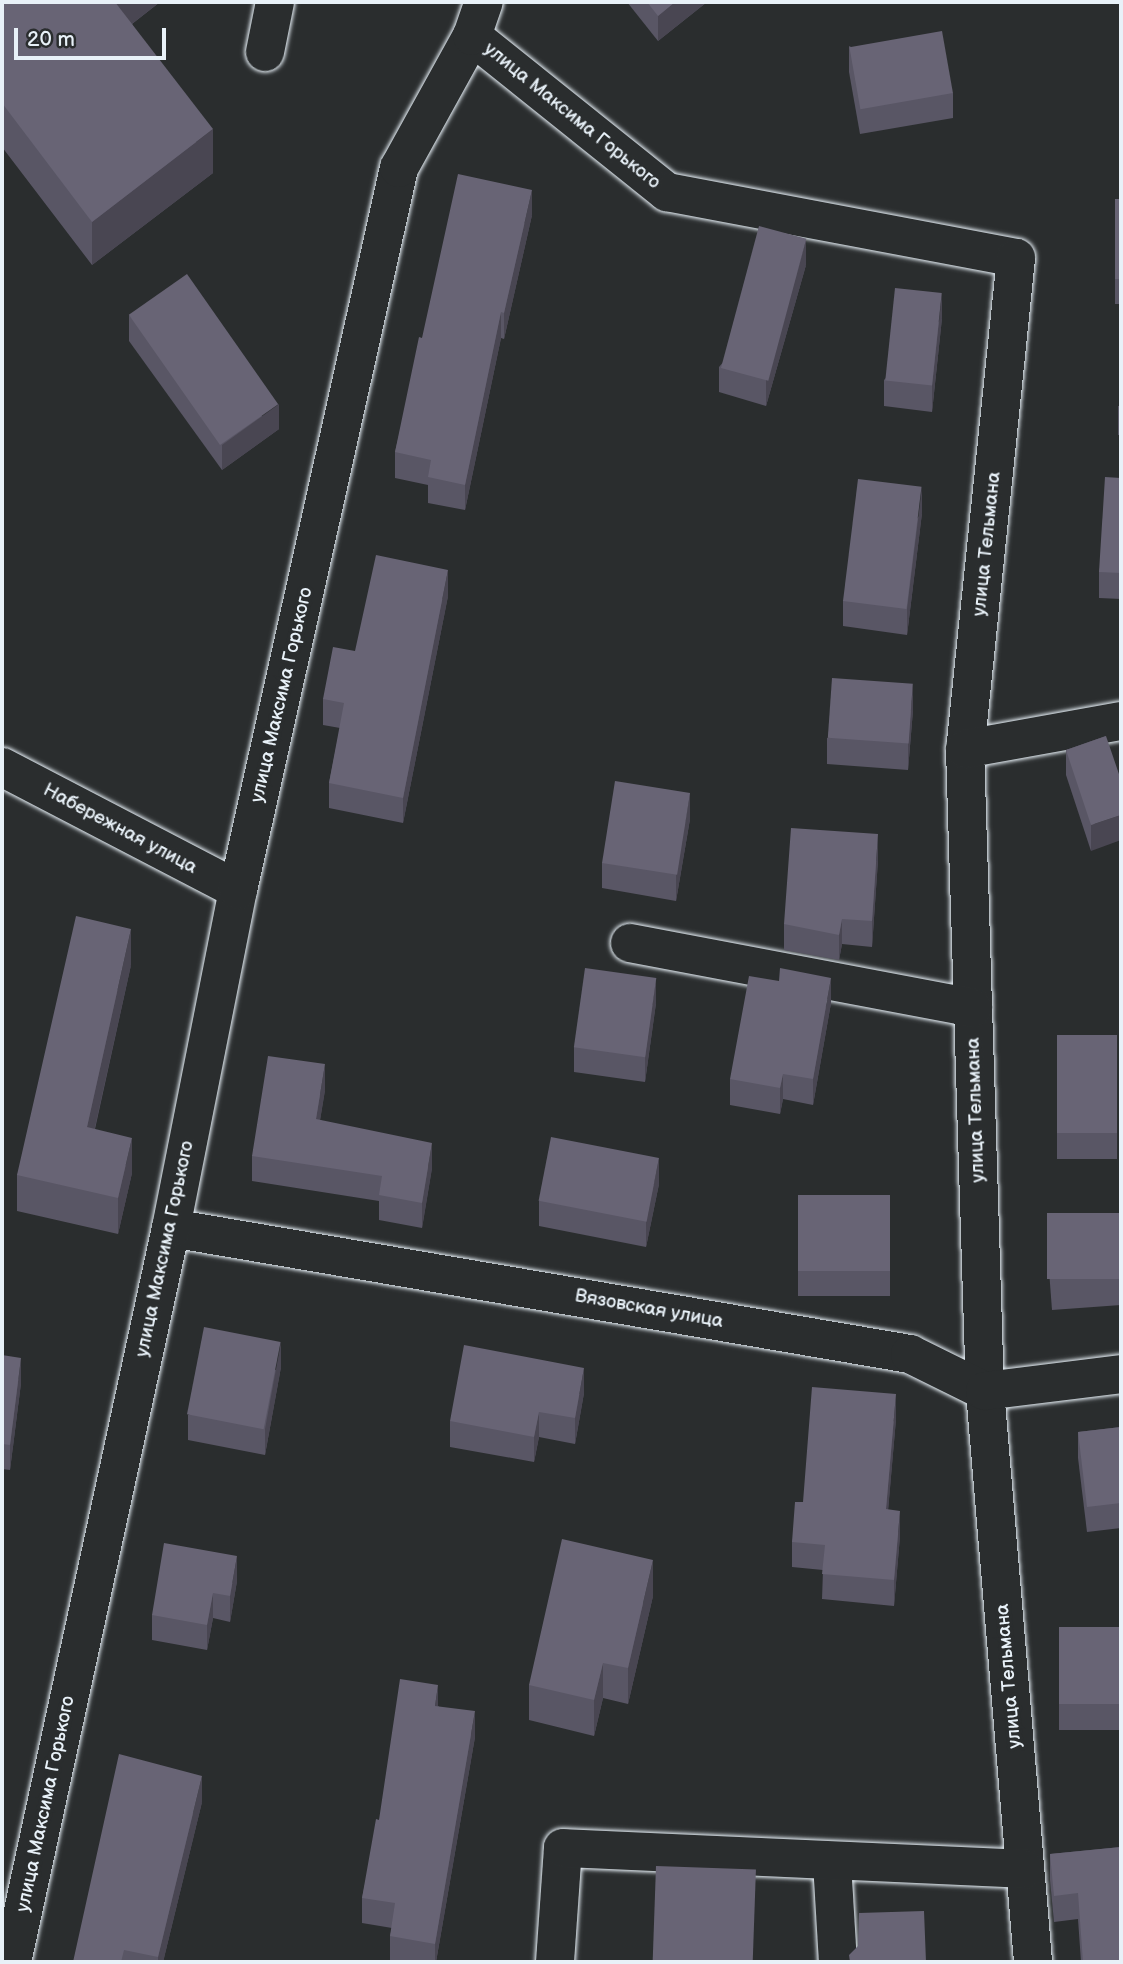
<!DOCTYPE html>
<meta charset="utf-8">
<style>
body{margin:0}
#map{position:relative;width:1123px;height:1964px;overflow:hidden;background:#2a2d2e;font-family:"Balsamiq Sans",sans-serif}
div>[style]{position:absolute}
.roads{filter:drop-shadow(0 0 2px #e8f1f8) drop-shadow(0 0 2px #e8f1f8)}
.minor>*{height:38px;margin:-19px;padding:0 19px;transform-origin:19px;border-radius:19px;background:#2a2d2e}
.wall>*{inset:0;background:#595665;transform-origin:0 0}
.shaded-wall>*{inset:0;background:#494652}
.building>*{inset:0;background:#686475;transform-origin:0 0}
span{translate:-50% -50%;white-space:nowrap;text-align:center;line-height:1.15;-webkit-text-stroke:7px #2a2d2e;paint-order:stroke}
.street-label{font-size:19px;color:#e8f1f8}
.frame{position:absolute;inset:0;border:4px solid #e8f1f8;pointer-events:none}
.scale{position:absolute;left:14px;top:28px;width:152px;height:32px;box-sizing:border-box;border:4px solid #e8f1f8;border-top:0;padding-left:9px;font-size:21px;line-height:24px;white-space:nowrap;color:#e8f1f8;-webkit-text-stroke:5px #2a2d2e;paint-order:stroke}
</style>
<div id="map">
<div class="roads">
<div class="minor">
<div style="left:472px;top:36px;width:250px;rotate:38.7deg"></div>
<div style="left:667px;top:192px;width:355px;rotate:10.7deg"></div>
<div style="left:1016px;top:258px;width:494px;rotate:95.9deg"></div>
<div style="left:965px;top:749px;width:642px;rotate:88.22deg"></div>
<div style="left:985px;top:1391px;width:573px;rotate:85.19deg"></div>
<div style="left:265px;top:52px;width:51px;rotate:-78.7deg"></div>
<div style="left:965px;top:749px;width:158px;rotate:-10.2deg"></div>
<div style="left:2px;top:767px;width:266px;rotate:27.5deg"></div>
<div style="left:630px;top:943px;width:349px;rotate:10.7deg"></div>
<div style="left:171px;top:1228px;width:750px;rotate:9.68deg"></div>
<div style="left:910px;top:1354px;width:84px;rotate:26.3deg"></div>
<div style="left:985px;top:1391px;width:137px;rotate:-7.1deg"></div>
<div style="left:832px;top:1862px;width:100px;rotate:86.6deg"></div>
<div style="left:12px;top:1962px;width:751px;rotate:-77.78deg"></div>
<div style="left:171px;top:1228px;width:345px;rotate:-78.8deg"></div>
<div style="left:238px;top:890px;width:740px;rotate:-77.43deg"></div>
<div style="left:399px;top:168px;width:151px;rotate:-61.1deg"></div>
<div style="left:472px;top:36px;width:36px;rotate:-71deg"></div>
<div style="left:555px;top:1962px;width:114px;rotate:-86deg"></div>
<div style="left:563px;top:1848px;width:462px;rotate:2.6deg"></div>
</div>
</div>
<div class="wall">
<div style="clip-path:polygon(2px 2px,160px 2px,132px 24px,213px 173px,92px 265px,2px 147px)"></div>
<div style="clip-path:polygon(627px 2px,707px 2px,658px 41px)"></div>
<div style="clip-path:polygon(849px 46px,953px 93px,953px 118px,860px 134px,849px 72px)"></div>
<div style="left:1115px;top:199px;width:6px;height:105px"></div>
<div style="clip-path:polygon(532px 215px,504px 339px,501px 338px,465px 510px,428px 503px,428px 485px,395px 478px,395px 452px,422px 338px)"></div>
<div style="clip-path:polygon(806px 265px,766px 406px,719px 392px,719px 367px)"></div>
<div style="clip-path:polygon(129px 315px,279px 429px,222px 470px,129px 341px)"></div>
<div style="clip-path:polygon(942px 318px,932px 412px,884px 406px,884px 380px)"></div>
<div style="left:1121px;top:406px;width:29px;height:3px;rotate:90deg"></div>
<div style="clip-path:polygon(1121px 478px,1121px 599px,1099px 598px,1099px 572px)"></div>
<div style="clip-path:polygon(922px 513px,907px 635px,843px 626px,843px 601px)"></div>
<div style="clip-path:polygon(448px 596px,403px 823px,329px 808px,329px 783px,340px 728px,323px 725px,323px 699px,355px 651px)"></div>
<div style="clip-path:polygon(913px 710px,908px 770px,827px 764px,827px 738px)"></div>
<div style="clip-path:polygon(1106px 736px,1091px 851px,1066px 775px,1066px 750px)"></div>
<div style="clip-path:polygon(690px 819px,676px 901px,602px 888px,602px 863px)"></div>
<div style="clip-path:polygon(878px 860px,872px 947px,842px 944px,839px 960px,784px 950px,784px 924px)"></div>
<div style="clip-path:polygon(131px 965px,95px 1129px,132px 1173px,118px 1234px,17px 1211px,17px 1175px)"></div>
<div style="clip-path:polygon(656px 1003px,645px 1082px,574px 1072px,574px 1047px)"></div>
<div style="clip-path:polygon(831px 1003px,813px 1105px,783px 1099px,780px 1114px,730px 1105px,730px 1079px)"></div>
<div style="left:1057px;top:1035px;width:60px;height:124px"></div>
<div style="clip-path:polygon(325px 1090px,320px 1120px,432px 1168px,422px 1228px,379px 1220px,379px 1201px,252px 1181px,252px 1156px)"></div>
<div style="clip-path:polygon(659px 1184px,646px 1247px,539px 1226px,539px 1201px)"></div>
<div style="left:798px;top:1195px;width:92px;height:101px"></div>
<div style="clip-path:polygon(1121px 1213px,1121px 1305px,1052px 1310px,1047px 1244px,1047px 1219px)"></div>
<div style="clip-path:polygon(2px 1355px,21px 1383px,10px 1470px,2px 1469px)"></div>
<div style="clip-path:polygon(281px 1367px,265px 1455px,188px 1440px,188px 1415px)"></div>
<div style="clip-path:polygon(584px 1393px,575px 1444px,539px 1437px,534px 1462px,450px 1447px,450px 1421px)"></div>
<div style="clip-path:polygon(896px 1419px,888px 1510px,900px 1536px,894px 1606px,822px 1599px,823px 1570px,792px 1567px,792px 1542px,803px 1502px)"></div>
<div style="clip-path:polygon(1121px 1427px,1121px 1528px,1087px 1532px,1078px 1458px,1078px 1432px)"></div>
<div style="clip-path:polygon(237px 1581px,230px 1622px,213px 1618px,207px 1650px,152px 1640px,152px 1615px)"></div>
<div style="clip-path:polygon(653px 1596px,628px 1704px,603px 1698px,594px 1736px,529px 1720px,529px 1685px)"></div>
<div style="left:1121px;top:1627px;width:103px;height:62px;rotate:90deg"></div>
<div style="clip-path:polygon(438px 1706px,475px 1737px,436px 1962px,390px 1962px,390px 1936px,392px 1928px,362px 1923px,362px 1898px,379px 1820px)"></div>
<div style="clip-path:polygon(202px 1802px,163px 1962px,73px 1962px)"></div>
<div style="clip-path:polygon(1121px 1847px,1121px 1962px,1081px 1962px,1078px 1919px,1054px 1922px,1050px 1880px,1050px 1854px)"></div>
</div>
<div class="shaded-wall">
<div style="clip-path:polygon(111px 2px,160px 2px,111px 40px)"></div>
<div style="clip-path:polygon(675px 2px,707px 2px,658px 41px,658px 16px)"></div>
<div style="clip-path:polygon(213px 129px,213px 173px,92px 265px,92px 222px)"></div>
<div style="clip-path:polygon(532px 190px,532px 215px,504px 339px,504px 313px)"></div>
<div style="clip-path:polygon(806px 239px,806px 265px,766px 406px,766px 380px)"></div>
<div style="clip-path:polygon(942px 293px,942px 318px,932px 412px,932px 386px)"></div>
<div style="clip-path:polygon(501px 312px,501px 338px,465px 510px,465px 485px)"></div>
<div style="clip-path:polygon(279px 404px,279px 429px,222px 470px,222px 445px)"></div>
<div style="clip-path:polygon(922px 487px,922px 513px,907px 635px,907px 609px)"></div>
<div style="clip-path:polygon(448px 570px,448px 596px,403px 823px,403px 798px)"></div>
<div style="clip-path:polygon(913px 684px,913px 710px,908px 770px,908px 745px)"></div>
<div style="clip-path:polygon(690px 793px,690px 819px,676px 901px,676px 875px)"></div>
<div style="clip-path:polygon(1121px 815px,1121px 840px,1091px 851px,1091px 825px)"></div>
<div style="clip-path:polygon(878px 834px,878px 860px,872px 947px,872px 921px)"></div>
<div style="clip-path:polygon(842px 919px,842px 944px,839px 960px,839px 935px)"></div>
<div style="clip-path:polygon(131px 929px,131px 965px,87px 1163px,87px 1127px)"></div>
<div style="clip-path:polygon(656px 978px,656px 1003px,645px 1082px,645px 1057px)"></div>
<div style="clip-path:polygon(831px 978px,831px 1003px,813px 1105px,813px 1079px)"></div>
<div style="clip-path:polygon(325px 1064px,325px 1090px,316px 1145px,316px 1119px)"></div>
<div style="clip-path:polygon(783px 1074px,783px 1099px,780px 1114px,780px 1088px)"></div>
<div style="clip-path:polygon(132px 1138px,132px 1173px,118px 1234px,118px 1198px)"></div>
<div style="clip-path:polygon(432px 1143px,432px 1168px,422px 1228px,422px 1203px)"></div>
<div style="clip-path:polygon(659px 1158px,659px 1184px,646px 1247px,646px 1222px)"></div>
<div style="clip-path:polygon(281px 1342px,281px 1367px,265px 1455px,265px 1429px)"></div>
<div style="clip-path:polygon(21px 1358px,21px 1383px,10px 1470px,10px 1445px)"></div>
<div style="clip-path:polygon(584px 1368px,584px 1393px,575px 1444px,575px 1418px)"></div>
<div style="clip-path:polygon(896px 1394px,896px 1419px,886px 1535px,886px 1509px)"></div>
<div style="clip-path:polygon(539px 1412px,539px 1437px,534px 1462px,534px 1437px)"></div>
<div style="clip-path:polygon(900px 1511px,900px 1536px,894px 1606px,894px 1580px)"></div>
<div style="clip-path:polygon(237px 1556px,237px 1581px,230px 1622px,230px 1596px)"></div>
<div style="clip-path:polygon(653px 1560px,653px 1596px,628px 1704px,628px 1668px)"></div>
<div style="clip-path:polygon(213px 1593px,213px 1618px,207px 1650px,207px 1625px)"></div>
<div style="clip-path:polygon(603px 1663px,603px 1698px,594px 1736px,594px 1700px)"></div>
<div style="clip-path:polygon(438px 1685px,438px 1710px,435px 1706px)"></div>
<div style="clip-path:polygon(475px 1711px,475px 1737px,436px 1962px,435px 1962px,435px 1944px)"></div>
<div style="clip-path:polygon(202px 1776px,202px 1802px,163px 1962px,158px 1962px,158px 1957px)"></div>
</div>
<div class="building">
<div style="clip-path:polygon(2px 2px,115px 2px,213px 129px,92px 222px,2px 103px)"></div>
<div style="clip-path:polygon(647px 2px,675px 2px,658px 16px)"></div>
<div style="left:942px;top:31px;width:63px;height:94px;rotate:80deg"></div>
<div style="clip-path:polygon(458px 174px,532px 190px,504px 313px,501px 312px,465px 485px,428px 477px,431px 460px,395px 452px,419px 337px,422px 338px)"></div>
<div style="left:1115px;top:199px;width:6px;height:80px"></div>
<div style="left:759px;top:226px;width:49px;height:147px;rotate:15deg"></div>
<div style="left:187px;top:274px;width:159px;height:71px;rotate:55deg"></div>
<div style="left:895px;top:288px;width:47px;height:93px;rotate:6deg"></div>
<div style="clip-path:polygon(1105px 477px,1121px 478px,1121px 573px,1099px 572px)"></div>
<div style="left:858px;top:479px;width:64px;height:123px;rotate:7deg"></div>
<div style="clip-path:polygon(376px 555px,448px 570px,403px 798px,329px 783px,344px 703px,323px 699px,333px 647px,355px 651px)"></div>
<div style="left:832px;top:678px;width:81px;height:60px;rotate:4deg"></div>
<div style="clip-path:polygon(1106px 736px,1121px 780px,1121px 815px,1091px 825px,1066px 750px)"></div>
<div style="left:615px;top:781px;width:76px;height:83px;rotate:9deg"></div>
<div style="clip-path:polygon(791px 828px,878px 834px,872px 921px,842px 919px,839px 935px,784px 924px)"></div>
<div style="clip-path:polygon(76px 916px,131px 929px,87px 1127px,132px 1138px,118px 1198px,17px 1175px)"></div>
<div style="left:585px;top:968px;width:72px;height:80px;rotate:8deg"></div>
<div style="clip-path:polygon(780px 968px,831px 978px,813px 1079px,783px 1074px,780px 1088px,730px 1079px,749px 976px,779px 981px)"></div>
<div style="left:1057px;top:1035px;width:60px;height:98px"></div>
<div style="clip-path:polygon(268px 1056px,325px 1064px,316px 1119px,432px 1143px,422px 1203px,379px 1195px,382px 1176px,252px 1156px)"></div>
<div style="left:551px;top:1137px;width:110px;height:65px;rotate:11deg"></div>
<div style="left:798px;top:1195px;width:92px;height:76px"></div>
<div style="left:1121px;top:1213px;width:66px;height:74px;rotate:90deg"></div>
<div style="left:204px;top:1327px;width:78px;height:89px;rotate:11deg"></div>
<div style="clip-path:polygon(464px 1345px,584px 1368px,575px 1418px,539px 1412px,534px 1437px,450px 1421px)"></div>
<div style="clip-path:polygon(2px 1355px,21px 1358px,10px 1445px,2px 1444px)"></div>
<div style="clip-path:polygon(812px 1387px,896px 1394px,886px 1509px,900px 1511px,894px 1580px,822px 1574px,825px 1545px,792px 1542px,795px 1502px,803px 1502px)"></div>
<div style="clip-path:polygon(1121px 1427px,1121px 1503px,1087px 1507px,1078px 1432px)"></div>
<div style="clip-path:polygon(562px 1539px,653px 1560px,628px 1668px,603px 1663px,594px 1700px,529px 1685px)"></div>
<div style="clip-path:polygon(164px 1543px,237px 1556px,230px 1596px,213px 1593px,207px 1625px,152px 1615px)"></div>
<div style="left:1121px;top:1627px;width:77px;height:62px;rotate:90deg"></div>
<div style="clip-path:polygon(400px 1679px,438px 1685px,435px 1706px,475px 1711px,435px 1944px,390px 1936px,395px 1903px,362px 1898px,376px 1819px,379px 1820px)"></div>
<div style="clip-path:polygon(119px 1754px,202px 1776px,158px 1957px,124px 1950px,121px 1962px,73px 1962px)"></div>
<div style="clip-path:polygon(1121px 1847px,1121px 1962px,1083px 1962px,1078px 1893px,1054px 1896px,1050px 1854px)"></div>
<div style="left:656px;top:1866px;width:100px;height:96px;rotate:2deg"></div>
<div style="clip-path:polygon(924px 1911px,926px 1962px,850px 1962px,849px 1955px,858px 1946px,859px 1913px)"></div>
</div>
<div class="street-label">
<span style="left:572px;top:116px;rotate:39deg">улица Максима Горького</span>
<span style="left:987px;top:544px;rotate:-84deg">улица Тельмана</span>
<span style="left:282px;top:695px;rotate:-77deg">улица Максима Горького</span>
<span style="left:120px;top:829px;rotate:28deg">Набережная улица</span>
<span style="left:976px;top:1110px;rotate:-92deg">улица Тельмана</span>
<span style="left:165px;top:1249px;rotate:-78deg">улица Максима Горького</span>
<span style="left:649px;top:1309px;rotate:10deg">Вязовская улица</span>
<span style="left:1009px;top:1676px;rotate:-95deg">улица Тельмана</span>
<span style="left:46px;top:1804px;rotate:-78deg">улица Максима Горького</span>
</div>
<div class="frame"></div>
<div class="scale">20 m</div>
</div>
